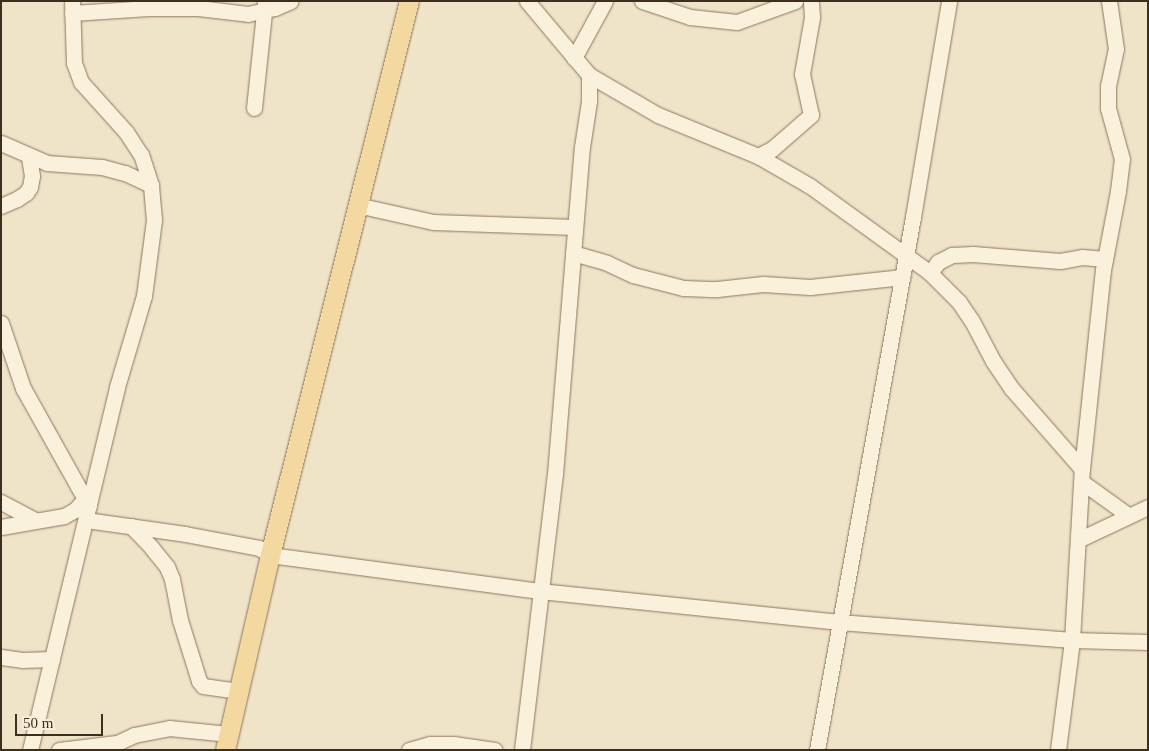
<!DOCTYPE html>
<style>
body{margin:0}
#map{position:relative;width:1149px;height:751px;overflow:hidden;background:#f0e4c8;font-family:Georgia,serif}
div>[style]{position:absolute}
.roads{filter:drop-shadow(0 0 1px #8d765c) drop-shadow(0 0 1px #8d765c)}
.minor>*{height:15px;margin:-7.5px;padding:0 7.5px;transform-origin:7.5px;border-radius:7.5px;background:#faf1dc}
.major>*{height:19px;margin:-9.5px;padding:0 9.5px;transform-origin:9.5px;border-radius:9.5px;background:#f3d9a0}
span{translate:-50% -50%;white-space:nowrap;text-align:center;line-height:1.15;-webkit-text-stroke:4.5px #f7eed8;paint-order:stroke}
.frame{position:absolute;inset:0;border:2px solid #3d2e20;pointer-events:none}
.scale{position:absolute;left:15px;top:714px;width:88px;height:22px;box-sizing:border-box;border:2px solid #3d2e20;border-top:0;padding-left:6px;font-size:15px;line-height:18px;white-space:nowrap;color:#3d2e20;-webkit-text-stroke:4px #f7eed8;paint-order:stroke}
</style>
<div id="map">
<div class="roads">
<div class="minor">
<div style="left:527px;top:1px;width:97px;rotate:50deg"></div>
<div style="left:589px;top:75px;width:80px;rotate:30.1deg"></div>
<div style="left:658px;top:115px;width:108px;rotate:22.3deg"></div>
<div style="left:758px;top:156px;width:60px;rotate:30deg"></div>
<div style="left:810px;top:186px;width:148px;rotate:35.9deg"></div>
<div style="left:930px;top:273px;width:41px;rotate:45deg"></div>
<div style="left:959px;top:302px;width:23px;rotate:56deg"></div>
<div style="left:972px;top:321px;width:45px;rotate:62.3deg"></div>
<div style="left:993px;top:361px;width:34px;rotate:56deg"></div>
<div style="left:1012px;top:389px;width:106px;rotate:48.8deg"></div>
<div style="left:642px;top:1px;width:51px;rotate:18.4deg"></div>
<div style="left:690px;top:17px;width:47px;rotate:6.1deg"></div>
<div style="left:737px;top:22px;width:62px;rotate:-19.9deg"></div>
<div style="left:72px;top:13px;width:77px;rotate:-3.7deg"></div>
<div style="left:149px;top:8px;width:49px"></div>
<div style="left:198px;top:8px;width:50px;rotate:6.8deg"></div>
<div style="left:248px;top:14px;width:28px;rotate:-13deg"></div>
<div style="left:275px;top:8px;width:17px;rotate:-24deg"></div>
<div style="left:574px;top:58px;width:65px;rotate:-61.5deg"></div>
<div style="left:254px;top:108px;width:106px;rotate:-84deg"></div>
<div style="left:1px;top:143px;width:50px;rotate:23.5deg"></div>
<div style="left:47px;top:163px;width:55px;rotate:4.2deg"></div>
<div style="left:102px;top:167px;width:24px;rotate:15deg"></div>
<div style="left:125px;top:173px;width:29px;rotate:25deg"></div>
<div style="left:758px;top:156px;width:16px;rotate:-27deg"></div>
<div style="left:772px;top:149px;width:52px;rotate:-41.1deg"></div>
<div style="left:811px;top:115px;width:42px;rotate:-102.4deg"></div>
<div style="left:802px;top:74px;width:58px;rotate:-80deg"></div>
<div style="left:812px;top:17px;width:16px;rotate:-94deg"></div>
<div style="left:357px;top:205px;width:78px;rotate:12.6deg"></div>
<div style="left:433px;top:222px;width:142px;rotate:2deg"></div>
<div style="left:1px;top:206px;width:17px;rotate:-24deg"></div>
<div style="left:17px;top:199px;width:11px;rotate:-34deg"></div>
<div style="left:26px;top:193px;width:7px;rotate:-56deg"></div>
<div style="left:30px;top:187px;width:11px;rotate:-80deg"></div>
<div style="left:32px;top:176px;width:19px;rotate:-99deg"></div>
<div style="left:573px;top:253px;width:35px;rotate:16deg"></div>
<div style="left:607px;top:263px;width:29px;rotate:25deg"></div>
<div style="left:633px;top:275px;width:52px;rotate:14.6deg"></div>
<div style="left:683px;top:288px;width:34px;rotate:2deg"></div>
<div style="left:717px;top:289px;width:46px;rotate:-6.2deg"></div>
<div style="left:763px;top:284px;width:47px;rotate:3.7deg"></div>
<div style="left:810px;top:287px;width:93px;rotate:-6.2deg"></div>
<div style="left:930px;top:273px;width:14px;rotate:-54deg"></div>
<div style="left:938px;top:262px;width:16px;rotate:-27deg"></div>
<div style="left:952px;top:255px;width:21px;rotate:-3deg"></div>
<div style="left:973px;top:254px;width:87px;rotate:4.6deg"></div>
<div style="left:1060px;top:261px;width:22px;rotate:-10deg"></div>
<div style="left:1082px;top:257px;width:23px;rotate:5deg"></div>
<div style="left:1px;top:323px;width:69px;rotate:71.3deg"></div>
<div style="left:23px;top:388px;width:135px;rotate:60.8deg"></div>
<div style="left:1082px;top:482px;width:57px;rotate:35.7deg"></div>
<div style="left:1px;top:502px;width:38px;rotate:28deg"></div>
<div style="left:86px;top:520px;width:100px;rotate:8deg"></div>
<div style="left:185px;top:534px;width:75px;rotate:10.7deg"></div>
<div style="left:259px;top:548px;width:13px;rotate:32deg"></div>
<div style="left:270px;top:555px;width:272px;rotate:7.6deg"></div>
<div style="left:540px;top:591px;width:301px;rotate:5.9deg"></div>
<div style="left:839px;top:622px;width:234px;rotate:4.4deg"></div>
<div style="left:1072px;top:640px;width:76px;rotate:1.5deg"></div>
<div style="left:131px;top:526px;width:29px;rotate:46deg"></div>
<div style="left:151px;top:547px;width:26px;rotate:51deg"></div>
<div style="left:167px;top:567px;width:13px;rotate:67deg"></div>
<div style="left:172px;top:579px;width:42px;rotate:79deg"></div>
<div style="left:180px;top:620px;width:64px;rotate:72.7deg"></div>
<div style="left:199px;top:681px;width:6px;rotate:51deg"></div>
<div style="left:203px;top:686px;width:36px;rotate:8deg"></div>
<div style="left:1px;top:527px;width:64px;rotate:-9.9deg"></div>
<div style="left:64px;top:516px;width:13px;rotate:-29deg"></div>
<div style="left:75px;top:510px;width:15px;rotate:-48deg"></div>
<div style="left:1080px;top:539px;width:75px;rotate:-25.2deg"></div>
<div style="left:1px;top:657px;width:21px;rotate:8deg"></div>
<div style="left:22px;top:660px;width:30px;rotate:-2deg"></div>
<div style="left:30px;top:750px;width:373px;rotate:-76.5deg"></div>
<div style="left:117px;top:387px;width:95px;rotate:-73.5deg"></div>
<div style="left:144px;top:296px;width:77px;rotate:-82.5deg"></div>
<div style="left:154px;top:220px;width:35px;rotate:-95deg"></div>
<div style="left:151px;top:185px;width:32px;rotate:-108deg"></div>
<div style="left:141px;top:155px;width:27px;rotate:-123deg"></div>
<div style="left:126px;top:132px;width:67px;rotate:-132deg"></div>
<div style="left:81px;top:82px;width:20px;rotate:-110deg"></div>
<div style="left:74px;top:63px;width:62px;rotate:-91.8deg"></div>
<div style="left:59px;top:750px;width:58px;rotate:-6.9deg"></div>
<div style="left:117px;top:743px;width:19px;rotate:-25deg"></div>
<div style="left:134px;top:735px;width:36px;rotate:-11deg"></div>
<div style="left:169px;top:728px;width:60px;rotate:5.7deg"></div>
<div style="left:409px;top:750px;width:22px;rotate:-16deg"></div>
<div style="left:430px;top:744px;width:23px"></div>
<div style="left:453px;top:744px;width:42px;rotate:8.1deg"></div>
<div style="left:522px;top:750px;width:278px;rotate:-83.2deg"></div>
<div style="left:555px;top:474px;width:328px;rotate:-85.3deg"></div>
<div style="left:582px;top:147px;width:47px;rotate:-81.3deg"></div>
<div style="left:589px;top:101px;width:26px;rotate:-90deg"></div>
<div style="left:817px;top:750px;width:542px;rotate:-79.79deg"></div>
<div style="left:913px;top:217px;width:219px;rotate:-80.5deg"></div>
<div style="left:1058px;top:750px;width:111px;rotate:-82.7deg"></div>
<div style="left:1072px;top:640px;width:171px;rotate:-86.7deg"></div>
<div style="left:1082px;top:469px;width:200px;rotate:-84deg"></div>
<div style="left:1103px;top:270px;width:80px;rotate:-79.2deg"></div>
<div style="left:1118px;top:191px;width:32px;rotate:-83deg"></div>
<div style="left:1122px;top:159px;width:53px;rotate:-105.4deg"></div>
<div style="left:1108px;top:108px;width:22px;rotate:-90deg"></div>
<div style="left:1108px;top:86px;width:38px;rotate:-78deg"></div>
<div style="left:1116px;top:49px;width:49px;rotate:-98.3deg"></div>
</div>
<div class="major">
<div style="left:225px;top:750px;width:200px;rotate:-77deg"></div>
<div style="left:270px;top:555px;width:571px;rotate:-75.92deg"></div>
</div>
</div>
<div class="frame"></div>
<div class="scale">50 m</div>
</div>
